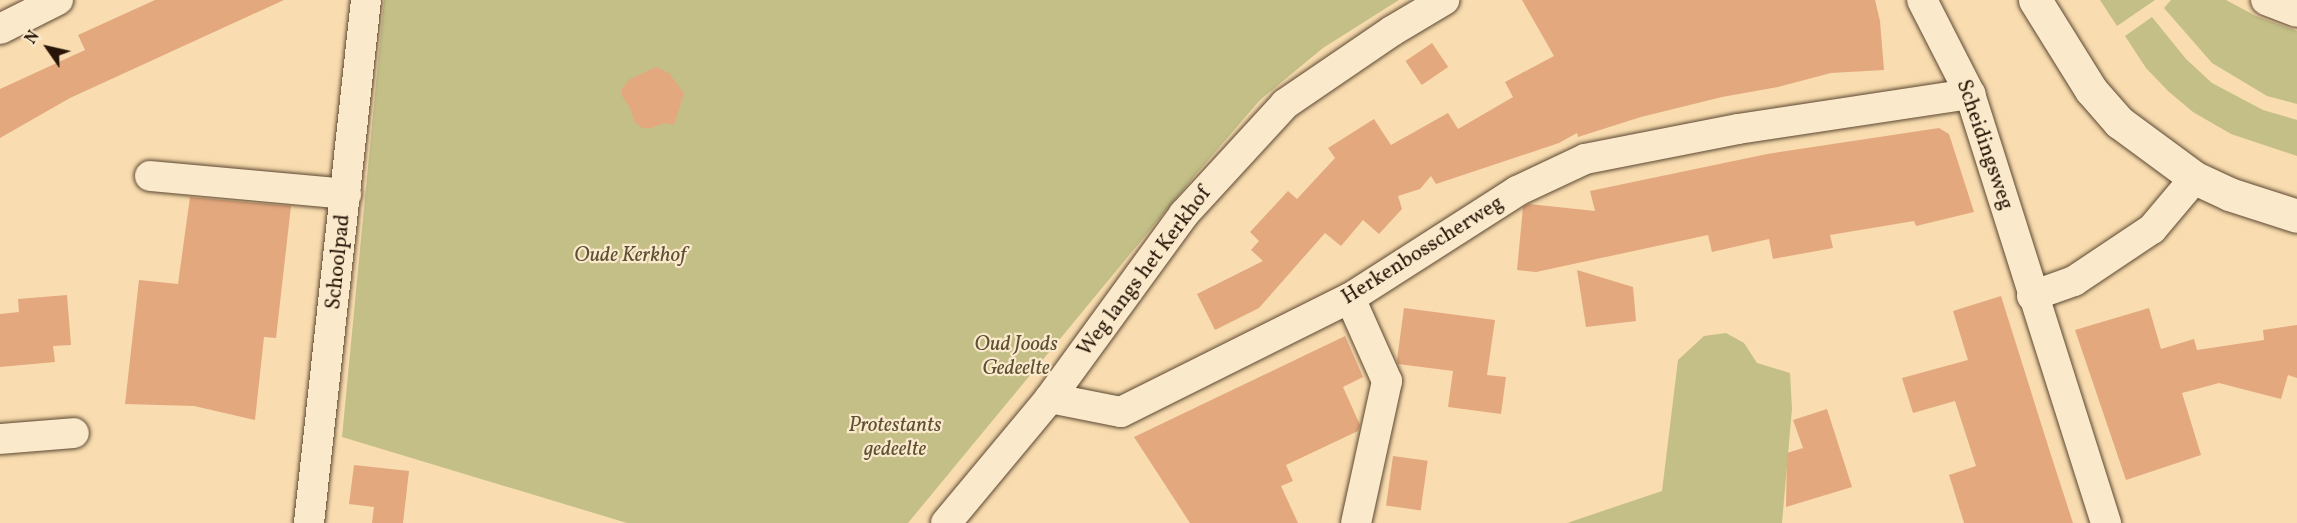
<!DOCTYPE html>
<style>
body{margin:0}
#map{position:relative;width:2297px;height:523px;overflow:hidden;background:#f9ddb0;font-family:Vollkorn,serif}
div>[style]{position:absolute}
.green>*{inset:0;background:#c3bf87}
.building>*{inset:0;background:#e3a87e;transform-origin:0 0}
.roads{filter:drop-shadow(0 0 2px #5c4731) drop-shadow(0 0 2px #5c4731)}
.minor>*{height:30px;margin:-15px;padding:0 15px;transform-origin:15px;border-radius:15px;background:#fbe9cc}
.secondary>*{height:33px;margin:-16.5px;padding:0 16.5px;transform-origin:16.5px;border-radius:16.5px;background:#fbe9cc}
span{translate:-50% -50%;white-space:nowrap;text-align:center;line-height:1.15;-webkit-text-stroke:4.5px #fbe9cc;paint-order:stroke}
.street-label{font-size:21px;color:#281507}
.park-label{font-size:21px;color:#5e5034;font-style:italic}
.north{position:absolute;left:18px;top:18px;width:60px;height:60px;-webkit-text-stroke:4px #fbe9cc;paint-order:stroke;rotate:304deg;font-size:16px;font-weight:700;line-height:24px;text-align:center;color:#281507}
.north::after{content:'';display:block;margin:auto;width:21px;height:27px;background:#281507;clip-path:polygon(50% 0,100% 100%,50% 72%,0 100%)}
</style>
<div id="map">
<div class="green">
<div style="clip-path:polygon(384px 0,1399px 0,1323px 48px,1260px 100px,1197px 173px,908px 523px,627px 523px,342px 437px)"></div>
<div style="clip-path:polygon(2100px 0,2155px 0,2117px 26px)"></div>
<div style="clip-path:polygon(2171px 0,2226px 0,2256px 16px,2297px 31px,2297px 104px,2267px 96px,2212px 63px,2164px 8px)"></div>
<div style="clip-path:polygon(2152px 17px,2186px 59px,2212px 83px,2263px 110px,2297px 120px,2297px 156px,2231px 134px,2193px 112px,2168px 91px,2146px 68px,2125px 36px)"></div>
<div style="clip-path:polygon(1726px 333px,1744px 343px,1757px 363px,1790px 373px,1792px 409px,1782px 523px,1567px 523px,1662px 491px,1678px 360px,1704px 336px)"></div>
</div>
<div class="building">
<div style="clip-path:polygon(155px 0,284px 0,70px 98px,0 138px,0 89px,85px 50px,78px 35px)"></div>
<div style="clip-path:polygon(1522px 0,1875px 0,1880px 21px,1884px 70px,1831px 73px,1778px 87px,1722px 97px,1641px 117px,1578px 137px,1577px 133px,1559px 143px,1436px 184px,1431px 176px,1420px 189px,1398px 196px,1402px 209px,1379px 234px,1363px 220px,1341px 246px,1325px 233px,1259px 308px,1215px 330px,1197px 294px,1263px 261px,1251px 250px,1259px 241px,1250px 232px,1288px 191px,1297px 199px,1335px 158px,1328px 148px,1374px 119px,1391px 145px,1448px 113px,1458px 129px,1513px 97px,1505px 82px,1554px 56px)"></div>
<div style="left:1432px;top:43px;width:29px;height:32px;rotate:56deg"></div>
<div style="clip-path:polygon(656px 67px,669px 73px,684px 93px,674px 125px,665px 123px,651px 128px,643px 128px,635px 123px,629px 106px,622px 96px,622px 88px,630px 79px)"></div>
<div style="clip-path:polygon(1939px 128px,1949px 134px,1974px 212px,1916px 226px,1914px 221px,1830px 235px,1833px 248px,1773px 259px,1769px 239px,1712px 252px,1708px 235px,1536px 272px,1517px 270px,1523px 207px,1529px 204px,1595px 211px,1590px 191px,1767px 154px)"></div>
<div style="clip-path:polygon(190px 197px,291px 206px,276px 338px,264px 337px,255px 420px,194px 406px,125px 404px,139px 280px,178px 284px)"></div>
<div style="clip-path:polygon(1577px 270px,1633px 287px,1636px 321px,1586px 327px)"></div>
<div style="clip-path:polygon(67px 295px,71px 345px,53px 346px,55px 362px,0 367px,0 314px,19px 312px,18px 299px)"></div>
<div style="clip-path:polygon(2001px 296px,2050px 452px,2073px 523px,1964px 523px,1949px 475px,1976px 466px,1955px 401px,1913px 413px,1902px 378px,1968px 360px,1953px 311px)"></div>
<div style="clip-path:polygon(1404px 308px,1495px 320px,1487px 375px,1506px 377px,1501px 414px,1448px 407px,1453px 371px,1398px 364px,1397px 360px)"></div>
<div style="clip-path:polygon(2149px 308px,2161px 349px,2194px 339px,2197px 350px,2264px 340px,2263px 330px,2297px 325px,2297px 378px,2288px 375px,2281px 399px,2219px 383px,2182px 393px,2201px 455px,2126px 480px,2075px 330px)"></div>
<div style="clip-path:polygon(1345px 336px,1363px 377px,1343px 387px,1360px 425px,1358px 431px,1286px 465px,1293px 481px,1281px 486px,1298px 523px,1190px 523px,1134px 437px)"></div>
<div style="clip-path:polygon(1827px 409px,1852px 487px,1786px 507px,1787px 453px,1803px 448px,1793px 420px)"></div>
<div style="left:1393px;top:456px;width:35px;height:50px;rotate:8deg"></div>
<div style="clip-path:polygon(354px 465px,409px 471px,403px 523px,372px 523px,374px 507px,349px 504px)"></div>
</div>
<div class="roads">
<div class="minor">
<div style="left:1922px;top:0;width:106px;rotate:62.9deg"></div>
<div style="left:1970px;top:94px;width:450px;rotate:72.4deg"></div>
<div style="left:2266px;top:0;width:33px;rotate:21deg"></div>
<div style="left:0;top:29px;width:65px;rotate:-26.6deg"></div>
<div style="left:150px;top:176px;width:197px;rotate:5.2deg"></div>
<div style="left:2032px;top:296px;width:45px;rotate:-19.7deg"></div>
<div style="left:2074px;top:281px;width:94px;rotate:-33.7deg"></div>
<div style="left:2152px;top:229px;width:67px;rotate:-49.9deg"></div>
<div style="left:1350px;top:298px;width:91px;rotate:66deg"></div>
<div style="left:1387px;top:381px;width:145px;rotate:102.3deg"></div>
<div style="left:1050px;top:398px;width:72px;rotate:11.2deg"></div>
<div style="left:1121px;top:412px;width:256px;rotate:-26.5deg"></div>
<div style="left:1350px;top:298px;width:198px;rotate:-32.6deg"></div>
<div style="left:1517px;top:191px;width:75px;rotate:-25.2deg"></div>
<div style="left:1585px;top:159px;width:156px;rotate:-11.1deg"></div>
<div style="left:1738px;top:129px;width:235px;rotate:-8.6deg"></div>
<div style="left:0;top:439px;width:74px;rotate:-4.6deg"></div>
<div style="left:309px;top:523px;width:526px;rotate:-83.78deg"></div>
<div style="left:946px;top:523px;width:163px;rotate:-50.2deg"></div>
<div style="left:1050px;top:398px;width:228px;rotate:-53.9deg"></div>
<div style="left:1184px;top:214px;width:149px;rotate:-47.4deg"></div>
<div style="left:1285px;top:104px;width:130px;rotate:-34.3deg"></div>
<div style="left:1392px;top:31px;width:61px;rotate:-30.8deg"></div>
</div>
<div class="secondary">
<div style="left:2035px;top:0;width:106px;rotate:58.1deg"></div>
<div style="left:2091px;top:90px;width:43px;rotate:48.8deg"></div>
<div style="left:2119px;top:122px;width:94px;rotate:36.4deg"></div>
<div style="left:2195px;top:178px;width:38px;rotate:25deg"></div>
<div style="left:2229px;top:194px;width:71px;rotate:17.9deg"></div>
</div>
</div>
<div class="street-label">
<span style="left:1984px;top:145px;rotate:71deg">Scheidingsweg</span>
<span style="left:1423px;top:251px;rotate:-32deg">Herkenbosscherweg</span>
<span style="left:339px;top:262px;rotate:-84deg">Schoolpad</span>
<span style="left:1145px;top:272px;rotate:-53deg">Weg langs het Kerkhof</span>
</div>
<div class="park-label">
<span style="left:630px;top:256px">Oude Kerkhof</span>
<span style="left:1016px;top:357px">Oud Joods<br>Gedeelte</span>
<span style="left:895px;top:438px">Protestants<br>gedeelte</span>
</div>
<div class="north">N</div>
</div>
